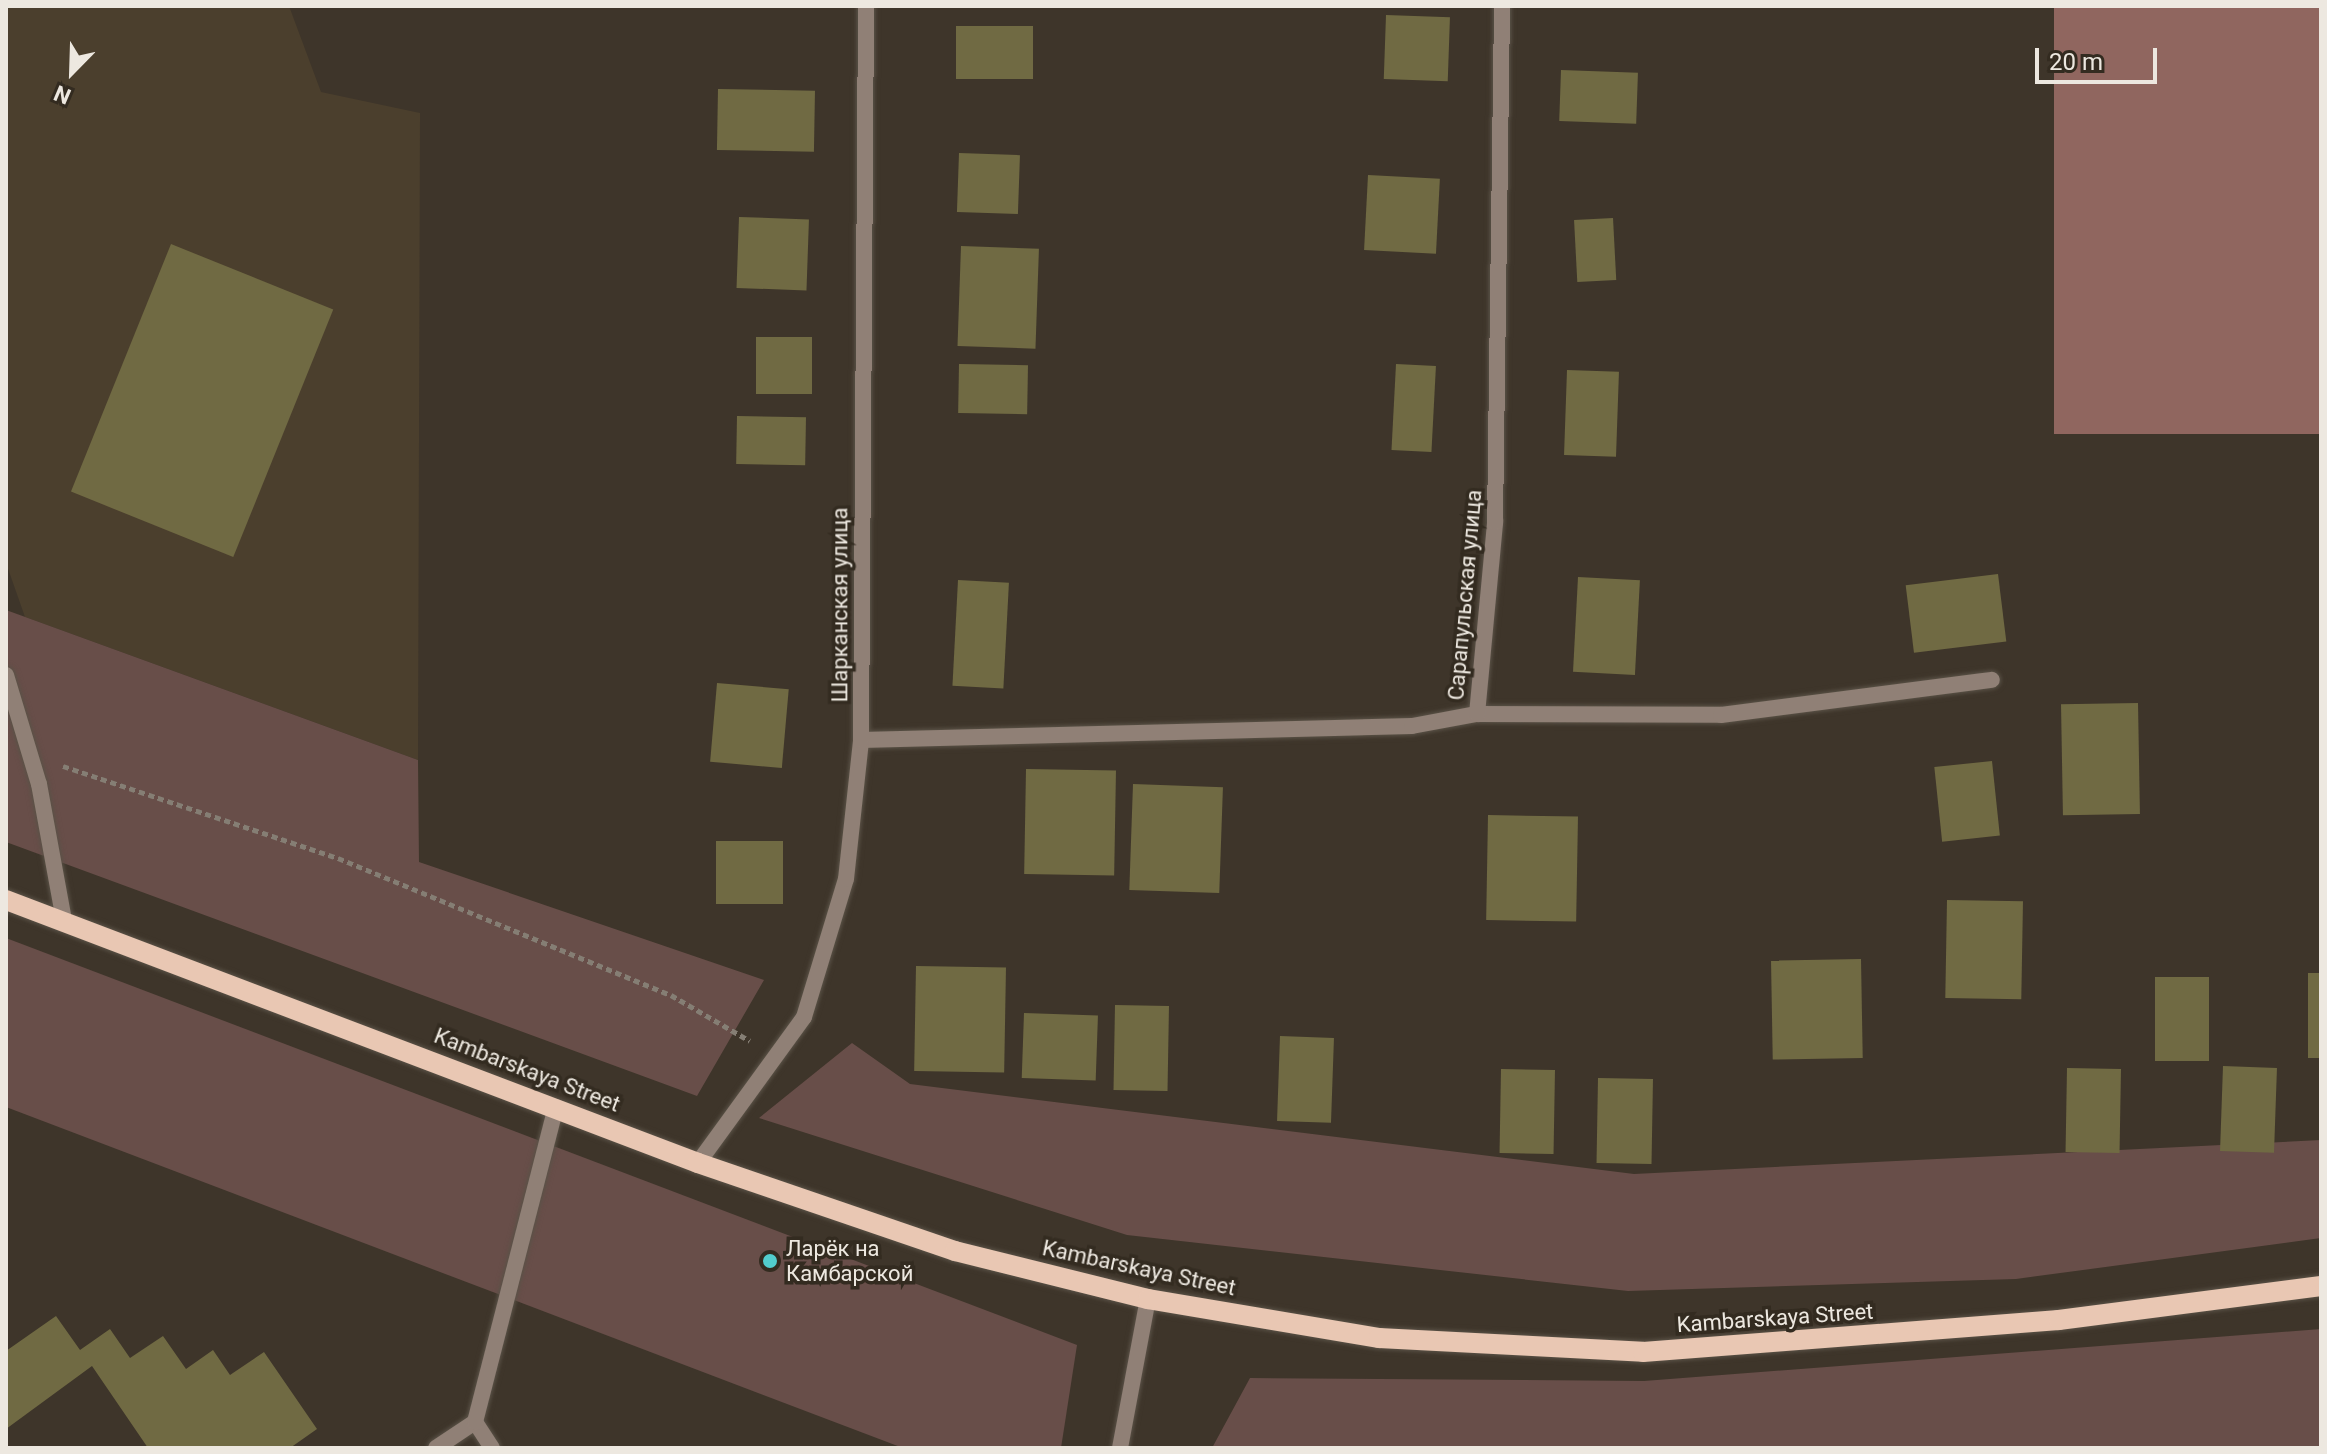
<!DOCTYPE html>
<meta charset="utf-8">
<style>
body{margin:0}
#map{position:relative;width:2327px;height:1454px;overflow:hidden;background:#3e352a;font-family:Roboto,sans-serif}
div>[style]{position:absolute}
.built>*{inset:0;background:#4b3f2d}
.green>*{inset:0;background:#684e49}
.forest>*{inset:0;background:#90665f;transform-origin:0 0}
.building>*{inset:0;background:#706a43;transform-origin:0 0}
.path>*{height:5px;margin-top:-2.5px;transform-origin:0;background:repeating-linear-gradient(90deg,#857e74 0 6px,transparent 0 10px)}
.roads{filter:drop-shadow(0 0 2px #5a5247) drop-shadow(0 0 2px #5a5247)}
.lane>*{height:16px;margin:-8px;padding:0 8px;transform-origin:8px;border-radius:8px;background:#908076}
.street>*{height:16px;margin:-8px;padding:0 8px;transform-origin:8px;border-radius:8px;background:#908076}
.primary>*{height:20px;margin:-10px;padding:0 10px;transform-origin:10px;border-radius:10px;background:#e9c7b3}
.dots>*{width:22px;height:22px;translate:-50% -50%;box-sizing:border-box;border:4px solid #332b20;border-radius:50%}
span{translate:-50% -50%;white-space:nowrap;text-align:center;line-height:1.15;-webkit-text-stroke:7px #332b20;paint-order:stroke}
.street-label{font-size:22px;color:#ede8e0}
.poi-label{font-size:22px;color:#ede8e0}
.left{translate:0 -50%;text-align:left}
.frame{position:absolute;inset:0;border:8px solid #ede8e0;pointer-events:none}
.north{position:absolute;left:32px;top:32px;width:80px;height:80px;-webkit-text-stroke:6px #332b20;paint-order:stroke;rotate:203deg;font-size:22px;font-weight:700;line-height:32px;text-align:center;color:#ede8e0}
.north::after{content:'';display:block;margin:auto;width:28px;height:36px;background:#ede8e0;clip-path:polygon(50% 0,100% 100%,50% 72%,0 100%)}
.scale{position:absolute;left:2035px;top:48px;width:122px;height:36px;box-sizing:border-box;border:4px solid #ede8e0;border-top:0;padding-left:10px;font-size:24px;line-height:28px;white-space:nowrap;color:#ede8e0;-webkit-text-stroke:6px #332b20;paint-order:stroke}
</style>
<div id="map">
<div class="built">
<div style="clip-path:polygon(6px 6px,289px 6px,321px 92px,420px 113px,418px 760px,25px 617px,6px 563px)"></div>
</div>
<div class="green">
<div style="clip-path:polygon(6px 610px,418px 760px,419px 862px,764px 980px,697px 1096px,6px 842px)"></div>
<div style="clip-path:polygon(6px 938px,1077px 1345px,1061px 1448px,903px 1448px,6px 1107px)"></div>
<div style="clip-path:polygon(852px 1043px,910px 1084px,1634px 1174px,2321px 1140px,2321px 1238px,2016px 1279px,1628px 1291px,1127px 1235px,759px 1118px)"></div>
<div style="clip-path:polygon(2321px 1329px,2321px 1448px,1212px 1448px,1250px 1378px,1644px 1381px)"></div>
</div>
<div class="forest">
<div style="left:2054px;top:6px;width:267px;height:428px"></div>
</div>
<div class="building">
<div style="left:1386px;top:15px;width:64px;height:64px;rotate:2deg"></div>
<div style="left:956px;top:26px;width:77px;height:53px"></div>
<div style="left:1561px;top:70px;width:77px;height:51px;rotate:2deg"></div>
<div style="left:718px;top:89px;width:97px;height:61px;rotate:1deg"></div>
<div style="left:959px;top:153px;width:61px;height:59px;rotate:2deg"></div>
<div style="left:1368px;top:175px;width:72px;height:75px;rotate:3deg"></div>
<div style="left:739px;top:217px;width:70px;height:71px;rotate:2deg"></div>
<div style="left:1613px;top:218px;width:62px;height:39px;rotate:87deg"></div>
<div style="left:171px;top:244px;width:175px;height:267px;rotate:22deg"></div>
<div style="left:961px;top:246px;width:78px;height:100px;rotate:2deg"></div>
<div style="left:756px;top:337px;width:56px;height:57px"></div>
<div style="left:959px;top:364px;width:69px;height:49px;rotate:1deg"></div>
<div style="left:1396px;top:364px;width:40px;height:86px;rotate:3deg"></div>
<div style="left:1567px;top:370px;width:52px;height:85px;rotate:2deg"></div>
<div style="left:737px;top:416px;width:69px;height:48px;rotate:1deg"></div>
<div style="left:1998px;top:574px;width:68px;height:93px;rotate:83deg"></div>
<div style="left:1578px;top:577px;width:62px;height:95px;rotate:3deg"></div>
<div style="left:958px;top:580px;width:51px;height:106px;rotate:3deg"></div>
<div style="left:717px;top:683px;width:72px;height:79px;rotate:5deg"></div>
<div style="left:2138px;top:703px;width:111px;height:77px;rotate:89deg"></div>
<div style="left:1992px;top:761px;width:75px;height:58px;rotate:84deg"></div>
<div style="left:1026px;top:769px;width:90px;height:105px;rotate:1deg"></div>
<div style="left:1133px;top:784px;width:90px;height:106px;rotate:2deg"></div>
<div style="left:1488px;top:815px;width:90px;height:105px;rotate:1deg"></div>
<div style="left:716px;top:841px;width:67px;height:63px"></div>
<div style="left:1947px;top:900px;width:76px;height:98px;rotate:1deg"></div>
<div style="left:1861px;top:959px;width:99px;height:90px;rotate:89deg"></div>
<div style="left:916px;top:966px;width:90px;height:105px;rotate:1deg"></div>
<div style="left:2308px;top:973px;width:13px;height:85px"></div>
<div style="left:2155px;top:977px;width:54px;height:84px"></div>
<div style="left:1115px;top:1005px;width:54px;height:85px;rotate:1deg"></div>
<div style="left:1024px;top:1013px;width:74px;height:65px;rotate:2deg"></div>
<div style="left:1280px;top:1036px;width:54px;height:85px;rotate:2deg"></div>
<div style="left:2223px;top:1066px;width:54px;height:85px;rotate:2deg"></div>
<div style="left:2067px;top:1068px;width:54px;height:84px;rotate:1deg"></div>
<div style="left:1501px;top:1069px;width:54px;height:84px;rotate:1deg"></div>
<div style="left:1598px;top:1078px;width:55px;height:85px;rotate:1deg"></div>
<div style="clip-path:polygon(56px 1316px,80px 1350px,110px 1329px,130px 1358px,163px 1336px,186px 1369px,213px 1350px,230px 1375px,264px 1352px,317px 1429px,290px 1448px,148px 1448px,92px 1366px,6px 1429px,6px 1351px)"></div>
</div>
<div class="path">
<div style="left:63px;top:766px;width:290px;rotate:18.5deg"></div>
<div style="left:338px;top:858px;width:360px;rotate:22.4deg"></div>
<div style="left:671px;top:995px;width:91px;rotate:30.2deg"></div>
</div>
<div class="roads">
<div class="lane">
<div style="left:436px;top:1448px;width:47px;rotate:-33.7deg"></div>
<div style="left:492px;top:1448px;width:31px;rotate:-123deg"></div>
<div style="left:475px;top:1422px;width:325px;rotate:-75.6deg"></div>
</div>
<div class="street">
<div style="left:6px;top:675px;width:114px;rotate:73.2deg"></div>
<div style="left:39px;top:784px;width:138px;rotate:79.6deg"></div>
<div style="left:1477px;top:714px;width:244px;rotate:0.2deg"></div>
<div style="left:1721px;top:715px;width:273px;rotate:-7.4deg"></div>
<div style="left:861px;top:740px;width:551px;rotate:-1.46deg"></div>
<div style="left:1412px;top:726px;width:66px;rotate:-10.5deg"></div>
<div style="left:1477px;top:714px;width:193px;rotate:-84.6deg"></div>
<div style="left:1495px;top:522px;width:516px;rotate:-89.22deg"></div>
<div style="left:698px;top:1163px;width:180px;rotate:-54deg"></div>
<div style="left:804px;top:1017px;width:144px;rotate:-73.1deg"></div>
<div style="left:846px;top:879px;width:140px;rotate:-83.8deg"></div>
<div style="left:861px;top:740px;width:734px;rotate:-89.61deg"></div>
<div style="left:1120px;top:1448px;width:152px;rotate:-79.4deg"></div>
</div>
<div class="primary">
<div style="left:6px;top:900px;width:740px;rotate:20.81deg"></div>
<div style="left:698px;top:1163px;width:272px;rotate:18.9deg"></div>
<div style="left:955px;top:1251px;width:199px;rotate:14deg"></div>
<div style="left:1148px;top:1299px;width:234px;rotate:9.6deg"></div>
<div style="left:1379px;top:1338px;width:264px;rotate:3deg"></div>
<div style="left:1643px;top:1352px;width:417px;rotate:-4.4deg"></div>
<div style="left:2059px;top:1320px;width:264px;rotate:-7.4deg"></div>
</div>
</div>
<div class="dots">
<div style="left:770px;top:1261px;background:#52cdcd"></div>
</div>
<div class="street-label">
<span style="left:1465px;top:595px;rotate:-85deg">Сарапульская улица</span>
<span style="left:840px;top:605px;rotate:-90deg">Шарканская улица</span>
<span style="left:527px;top:1070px;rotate:21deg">Kambarskaya Street</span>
<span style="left:1139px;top:1268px;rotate:12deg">Kambarskaya Street</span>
<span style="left:1775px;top:1318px;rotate:-4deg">Kambarskaya Street</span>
</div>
<div class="poi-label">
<span class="left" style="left:786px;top:1261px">Ларёк на<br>Камбарской</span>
</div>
<div class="frame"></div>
<div class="north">N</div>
<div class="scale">20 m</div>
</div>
